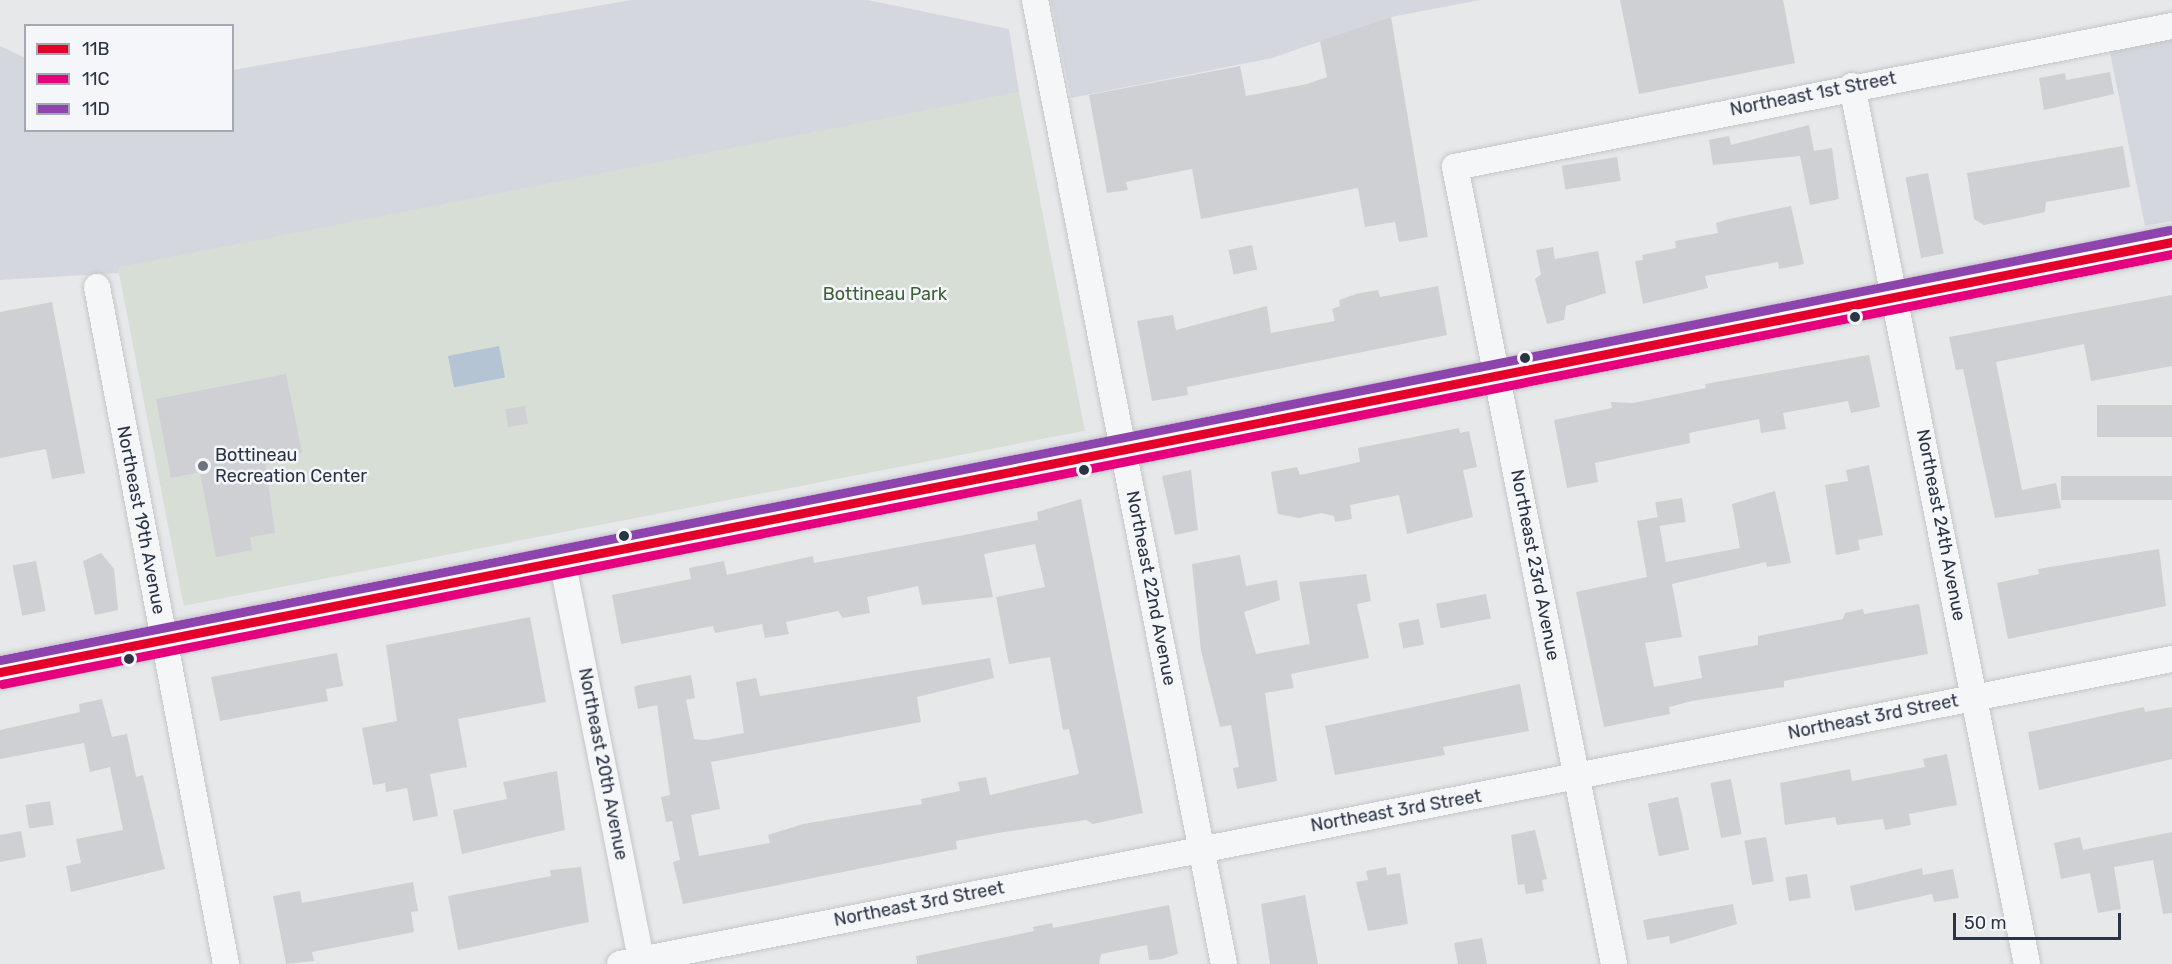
<!DOCTYPE html>
<style>
body{margin:0}
#map{position:relative;width:2172px;height:964px;overflow:hidden;background:#e6e8ea;font-family:Rubik,sans-serif}
div>[style]{position:absolute}
.built>*{inset:0;background:#d4d7dd}
.green>*{inset:0;background:#d6ded6;transform-origin:0 0}
.water>*{inset:0;background:#b4c4d5;transform-origin:0 0}
.building>*{inset:0;background:#ced0d3;transform-origin:0 0}
.roads{filter:drop-shadow(0 0 2px #c4c6c8) drop-shadow(0 0 2px #c4c6c8)}
.street>*{height:26px;margin:-13px;padding:0 13px;transform-origin:13px;border-radius:13px;background:#f5f6f7}
.secondary>*{height:33px;margin:-16.5px;padding:0 16.5px;transform-origin:16.5px;border-radius:16.5px;background:#f8f8f8}
.bus-1>*{height:9px;margin:-4.5px;padding:0 4.5px;transform-origin:4.5px;border-radius:4.5px;background:#e4002b}
.bus-2>*{height:9px;margin:-4.5px;padding:0 4.5px;transform-origin:4.5px;border-radius:4.5px;background:#e5007d}
.bus-3>*{height:9px;margin:-4.5px;padding:0 4.5px;transform-origin:4.5px;border-radius:4.5px;background:#8e44ad}
.dots>*{width:16px;height:16px;translate:-50% -50%;box-sizing:border-box;border:3px solid #f4f6f9;border-radius:50%}
span{translate:-50% -50%;white-space:nowrap;text-align:center;line-height:1.15;-webkit-text-stroke:5px #f4f6f9;paint-order:stroke}
.street-label{font-size:18px;color:#2b3445}
.park-label{font-size:18px;color:#3f6138}
.poi-label{font-size:18px;color:#2b3445}
.left{translate:0 -50%;text-align:left}
.legend{position:absolute;left:24px;top:24px;width:210px;height:108px;box-sizing:border-box;background:#f4f6f9;border:2px solid #a4a8b1;margin:0;padding:8px 10px;list-style:none;font-size:18px;color:#2b3445}
.legend li{display:flex;align-items:center;gap:12px;height:30px}
.legend b{width:30px;border:2px solid #a4a8b1}
.scale{position:absolute;left:1953px;top:913px;width:168px;height:27px;box-sizing:border-box;border:3px solid #2b3445;border-top:0;padding-left:8px;font-size:18px;line-height:21px;white-space:nowrap;color:#2b3445;-webkit-text-stroke:4px #f4f6f9;paint-order:stroke}
</style>
<div id="map">
<div class="built">
<div style="clip-path:polygon(631px 0,867px 0,1009px 29px,1019px 92px,119px 273px,0 280px,0 46px,25px 58px,26px 130px,232px 130px,233px 70px)"></div>
<div style="clip-path:polygon(1051px 0,1480px 0,1391px 17px,1272px 58px,1071px 98px)"></div>
<div style="clip-path:polygon(2172px 26px,2172px 221px,2145px 226px,2107px 38px)"></div>
</div>
<div class="green">
<div style="left:1019px;top:92px;width:345px;height:918px;rotate:79deg"></div>
</div>
<div class="water">
<div style="left:499px;top:346px;width:32px;height:52px;rotate:79deg"></div>
</div>
<div class="building">
<div style="clip-path:polygon(1620px 0,1783px 0,1795px 63px,1639px 94px)"></div>
<div style="clip-path:polygon(1391px 17px,1428px 237px,1399px 242px,1395px 222px,1365px 227px,1358px 188px,1201px 219px,1192px 169px,1126px 182px,1128px 190px,1107px 193px,1089px 95px,1240px 66px,1246px 96px,1307px 84px,1327px 77px,1320px 41px)"></div>
<div style="clip-path:polygon(2110px 72px,2114px 94px,2044px 110px,2039px 78px,2065px 73px,2066px 80px)"></div>
<div style="clip-path:polygon(1809px 125px,1814px 151px,1832px 148px,1839px 199px,1810px 205px,1800px 156px,1713px 165px,1709px 140px,1729px 136px,1731px 145px)"></div>
<div style="clip-path:polygon(2123px 146px,2130px 187px,2046px 202px,2045px 212px,2004px 221px,1984px 225px,1974px 219px,1967px 173px)"></div>
<div style="left:1617px;top:157px;width:24px;height:56px;rotate:81deg"></div>
<div style="left:1928px;top:173px;width:82px;height:23px;rotate:79deg"></div>
<div style="clip-path:polygon(1791px 206px,1804px 264px,1779px 269px,1778px 262px,1705px 276px,1708px 288px,1643px 304px,1635px 261px,1643px 260px,1642px 255px,1676px 248px,1675px 241px,1718px 233px,1716px 223px,1729px 219px)"></div>
<div style="left:1252px;top:245px;width:25px;height:24px;rotate:78deg"></div>
<div style="clip-path:polygon(1553px 247px,1555px 259px,1598px 251px,1606px 293px,1566px 306px,1564px 320px,1547px 324px,1535px 279px,1541px 274px,1536px 250px)"></div>
<div style="clip-path:polygon(1438px 286px,1447px 335px,1187px 387px,1188px 395px,1152px 401px,1137px 321px,1173px 315px,1176px 330px,1267px 306px,1271px 333px,1335px 321px,1332px 309px,1340px 306px,1339px 300px,1356px 294px,1378px 290px,1380px 297px)"></div>
<div style="clip-path:polygon(2172px 295px,2172px 366px,2091px 381px,2084px 344px,1996px 362px,2022px 490px,2056px 483px,2061px 508px,1995px 518px,1963px 369px,1956px 370px,1949px 337px)"></div>
<div style="clip-path:polygon(52px 302px,85px 473px,52px 479px,46px 449px,0 458px,0 312px)"></div>
<div style="clip-path:polygon(1869px 355px,1880px 407px,1851px 413px,1848px 401px,1783px 413px,1786px 429px,1761px 433px,1759px 419px,1689px 433px,1690px 443px,1595px 463px,1598px 482px,1567px 488px,1554px 420px,1612px 408px,1611px 402px,1633px 403px,1706px 388px,1705px 384px)"></div>
<div style="clip-path:polygon(286px 374px,302px 453px,265px 460px,275px 533px,250px 537px,252px 550px,216px 557px,200px 472px,171px 478px,156px 399px)"></div>
<div style="left:2172px;top:405px;width:32px;height:75px;rotate:90deg"></div>
<div style="left:525px;top:406px;width:18px;height:20px;rotate:81deg"></div>
<div style="clip-path:polygon(1459px 428px,1460px 433px,1469px 431px,1477px 467px,1463px 470px,1473px 517px,1407px 534px,1399px 495px,1350px 505px,1352px 519px,1335px 522px,1334px 516px,1321px 513px,1299px 518px,1278px 514px,1271px 472px,1297px 467px,1300px 475px,1360px 462px,1358px 448px)"></div>
<div style="clip-path:polygon(1869px 465px,1883px 535px,1858px 540px,1860px 550px,1836px 555px,1825px 485px,1848px 481px,1846px 470px)"></div>
<div style="clip-path:polygon(1191px 470px,1198px 530px,1175px 535px,1162px 476px)"></div>
<div style="left:2172px;top:476px;width:24px;height:111px;rotate:90deg"></div>
<div style="clip-path:polygon(1775px 491px,1791px 563px,1767px 567px,1766px 562px,1672px 584px,1682px 637px,1645px 643px,1654px 687px,1702px 678px,1698px 656px,1758px 645px,1758px 636px,1843px 619px,1845px 613px,1863px 609px,1864px 614px,1919px 604px,1928px 654px,1784px 681px,1784px 687px,1692px 701px,1669px 707px,1670px 714px,1604px 727px,1576px 592px,1647px 577px,1637px 521px,1658px 517px,1666px 562px,1740px 548px,1732px 504px)"></div>
<div style="left:1682px;top:498px;width:24px;height:27px;rotate:81deg"></div>
<div style="clip-path:polygon(1081px 499px,1143px 813px,1093px 824px,1086px 820px,998px 833px,956px 841px,957px 849px,683px 904px,673px 862px,680px 860px,672px 821px,666px 822px,661px 797px,670px 795px,657px 705px,638px 709px,634px 687px,639px 685px,691px 675px,695px 698px,686px 700px,694px 739px,707px 740px,744px 733px,736px 682px,756px 678px,760px 696px,990px 658px,994px 678px,917px 697px,921px 722px,711px 762px,720px 809px,691px 815px,699px 856px,770px 843px,768px 835px,803px 824px,922px 804px,921px 799px,960px 791px,958px 782px,986px 777px,990px 795px,1079px 774px,1069px 729px,1063px 730px,1050px 657px,1009px 664px,996px 597px,1045px 587px,1035px 544px,984px 554px,993px 597px,922px 605px,918px 586px,867px 597px,870px 613px,843px 618px,838px 611px,786px 622px,789px 634px,765px 638px,762px 624px,715px 633px,713px 626px,621px 644px,612px 595px,691px 579px,689px 568px,724px 561px,727px 575px,813px 556px,814px 563px,959px 536px,1038px 520px,1037px 512px)"></div>
<div style="clip-path:polygon(2159px 549px,2166px 606px,2008px 639px,1997px 583px,2039px 574px,2038px 569px)"></div>
<div style="clip-path:polygon(101px 553px,114px 569px,118px 610px,95px 615px,83px 561px)"></div>
<div style="clip-path:polygon(1240px 555px,1246px 586px,1277px 580px,1280px 600px,1244px 612px,1256px 654px,1310px 644px,1299px 582px,1366px 574px,1371px 601px,1357px 604px,1369px 658px,1291px 674px,1294px 688px,1265px 693px,1277px 781px,1237px 789px,1233px 768px,1239px 767px,1231px 725px,1220px 727px,1201px 651px,1192px 564px)"></div>
<div style="left:36px;top:561px;width:51px;height:24px;rotate:79deg"></div>
<div style="left:1486px;top:594px;width:25px;height:51px;rotate:79deg"></div>
<div style="clip-path:polygon(530px 617px,546px 702px,458px 719px,467px 767px,430px 774px,438px 816px,413px 821px,407px 788px,386px 792px,385px 783px,373px 785px,362px 728px,397px 721px,386px 645px)"></div>
<div style="left:1419px;top:619px;width:26px;height:21px;rotate:79deg"></div>
<div style="clip-path:polygon(337px 653px,343px 686px,326px 689px,328px 701px,220px 721px,211px 677px)"></div>
<div style="clip-path:polygon(1520px 684px,1529px 731px,1443px 747px,1445px 755px,1335px 775px,1325px 726px)"></div>
<div style="clip-path:polygon(102px 699px,112px 737px,127px 734px,136px 777px,143px 775px,165px 869px,71px 892px,66px 866px,81px 863px,76px 839px,123px 830px,110px 767px,90px 772px,84px 743px,0 759px,0 730px,80px 712px,79px 704px)"></div>
<div style="clip-path:polygon(2144px 707px,2145px 712px,2172px 707px,2172px 759px,2039px 790px,2028px 732px)"></div>
<div style="clip-path:polygon(1947px 754px,1957px 805px,1909px 814px,1911px 825px,1885px 830px,1883px 819px,1837px 825px,1835px 817px,1785px 825px,1780px 783px,1850px 769px,1852px 781px,1925px 767px,1923px 759px)"></div>
<div style="clip-path:polygon(557px 771px,565px 830px,462px 854px,453px 810px,507px 799px,503px 782px)"></div>
<div style="left:1731px;top:779px;width:56px;height:21px;rotate:79deg"></div>
<div style="left:1678px;top:797px;width:54px;height:31px;rotate:78deg"></div>
<div style="left:50px;top:801px;width:24px;height:25px;rotate:81deg"></div>
<div style="clip-path:polygon(1535px 830px,1547px 879px,1542px 880px,1544px 891px,1526px 894px,1524px 884px,1518px 885px,1511px 835px)"></div>
<div style="clip-path:polygon(21px 831px,26px 857px,0 862px,0 835px)"></div>
<div style="clip-path:polygon(2172px 832px,2172px 913px,2163px 914px,2153px 860px,2114px 867px,2121px 909px,2098px 913px,2090px 873px,2061px 879px,2054px 843px,2080px 837px,2083px 850px)"></div>
<div style="left:1766px;top:837px;width:45px;height:22px;rotate:80deg"></div>
<div style="clip-path:polygon(581px 867px,589px 922px,458px 950px,448px 896px,551px 876px,550px 870px)"></div>
<div style="clip-path:polygon(1386px 867px,1387px 875px,1400px 873px,1408px 924px,1368px 931px,1356px 882px,1368px 880px,1366px 871px)"></div>
<div style="clip-path:polygon(1922px 868px,1923px 875px,1953px 869px,1959px 898px,1934px 902px,1932px 894px,1855px 911px,1850px 886px)"></div>
<div style="left:1807px;top:874px;width:24px;height:22px;rotate:81deg"></div>
<div style="clip-path:polygon(413px 882px,418px 911px,411px 912px,414px 932px,312px 952px,314px 961px,286px 964px,273px 896px,300px 891px,302px 903px)"></div>
<div style="clip-path:polygon(1305px 895px,1318px 964px,1270px 964px,1261px 904px)"></div>
<div style="clip-path:polygon(1733px 904px,1737px 924px,1670px 944px,1669px 936px,1647px 940px,1643px 920px)"></div>
<div style="clip-path:polygon(1169px 905px,1178px 954px,1162px 959px,1149px 960px,1147px 945px,1101px 954px,1099px 964px,917px 964px,916px 956px,1034px 931px,1033px 927px,1052px 923px,1053px 928px)"></div>
<div style="clip-path:polygon(1482px 938px,1487px 964px,1458px 964px,1454px 943px)"></div>
</div>
<div class="roads">
<div class="street">
<div style="left:1035px;top:0;width:982px;rotate:78.91deg"></div>
<div style="left:1852px;top:86px;width:895px;rotate:78.73deg"></div>
<div style="left:97px;top:287px;width:689px;rotate:79.21deg"></div>
<div style="left:563px;top:565px;width:407px;rotate:78.8deg"></div>
<div style="left:620px;top:964px;width:1582px;rotate:-11.12deg"></div>
<div style="left:1614px;top:964px;width:813px;rotate:-101.28deg"></div>
<div style="left:1455px;top:167px;width:731px;rotate:-11.13deg"></div>
</div>
<div class="secondary">
<div style="left:0;top:672px;width:2214px;rotate:-11.2deg"></div>
</div>
</div>
<div class="bus-1">
<div style="left:0;top:672px;width:2214px;rotate:-11.2deg"></div>
</div>
<div class="bus-2">
<div style="left:2px;top:684px;width:2212px;rotate:-11.21deg"></div>
</div>
<div class="bus-3">
<div style="left:0;top:660px;width:2212px;rotate:-11.21deg"></div>
</div>
<div class="dots">
<div style="left:1855px;top:317px;background:#2b3445"></div>
<div style="left:1525px;top:358px;background:#2b3445"></div>
<div style="left:203px;top:466px;background:#6c737f"></div>
<div style="left:1084px;top:470px;background:#2b3445"></div>
<div style="left:624px;top:536px;background:#2b3445"></div>
<div style="left:129px;top:659px;background:#2b3445"></div>
</div>
<div class="street-label">
<span style="left:1813px;top:94px;rotate:-11deg">Northeast 1st Street</span>
<span style="left:141px;top:520px;rotate:79deg">Northeast 19th Avenue</span>
<span style="left:1941px;top:525px;rotate:79deg">Northeast 24th Avenue</span>
<span style="left:1535px;top:565px;rotate:79deg">Northeast 23rd Avenue</span>
<span style="left:1151px;top:588px;rotate:79deg">Northeast 22nd Avenue</span>
<span style="left:1873px;top:717px;rotate:-11deg">Northeast 3rd Street</span>
<span style="left:603px;top:764px;rotate:79deg">Northeast 20th Avenue</span>
<span style="left:1396px;top:811px;rotate:-10deg">Northeast 3rd Street</span>
<span style="left:919px;top:904px;rotate:-11deg">Northeast 3rd Street</span>
</div>
<div class="park-label">
<span style="left:885px;top:294px">Bottineau Park</span>
</div>
<div class="poi-label">
<span class="left" style="left:215px;top:466px">Bottineau<br>Recreation Center</span>
</div>
<ul class="legend">
<li><b style="height:8px;background:#e4002b"></b>11B</li>
<li><b style="height:8px;background:#e5007d"></b>11C</li>
<li><b style="height:8px;background:#8e44ad"></b>11D</li>
</ul>
<div class="scale">50 m</div>
</div>
